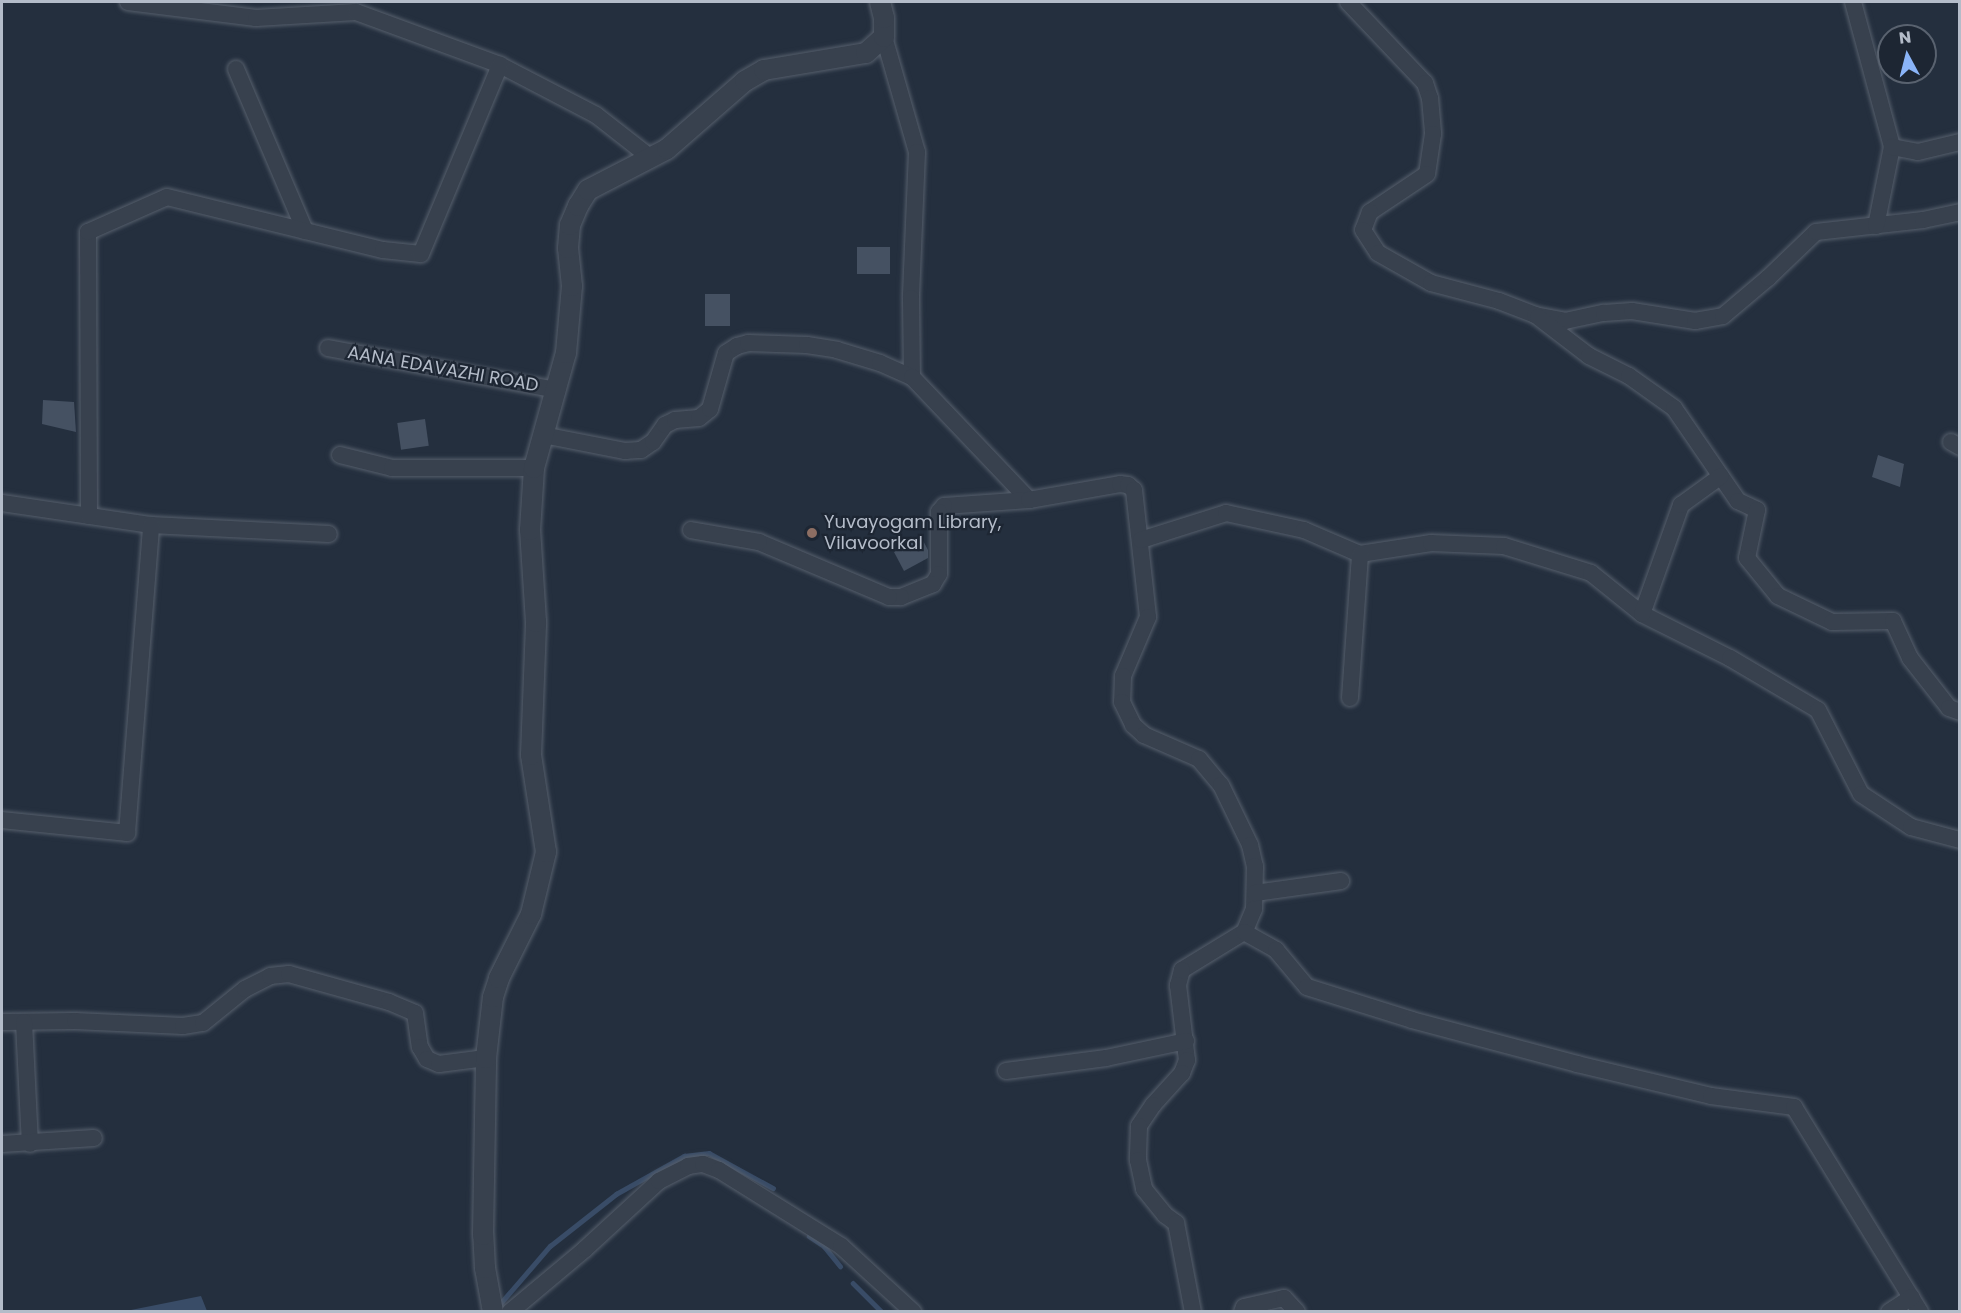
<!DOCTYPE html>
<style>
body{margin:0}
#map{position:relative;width:1961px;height:1313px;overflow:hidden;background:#242f3e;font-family:Poppins,sans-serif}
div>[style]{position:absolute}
.water>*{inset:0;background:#394c67}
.stream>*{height:4.5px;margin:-2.25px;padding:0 2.25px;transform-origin:2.25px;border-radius:2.25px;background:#394c67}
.building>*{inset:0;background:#455162;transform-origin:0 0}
.roads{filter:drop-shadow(0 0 2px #565f6c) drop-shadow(0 0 2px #565f6c)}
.minor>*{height:16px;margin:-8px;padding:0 8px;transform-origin:8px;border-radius:8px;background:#38414e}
.tertiary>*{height:20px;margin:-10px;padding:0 10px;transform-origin:10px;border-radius:10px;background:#38414e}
.dots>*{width:16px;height:16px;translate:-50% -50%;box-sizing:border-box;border:3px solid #1d2633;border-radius:50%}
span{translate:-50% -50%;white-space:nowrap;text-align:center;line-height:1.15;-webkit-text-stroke:4.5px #1d2633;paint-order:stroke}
.street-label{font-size:18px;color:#b4bcc9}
.poi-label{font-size:18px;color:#b4bcc9}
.left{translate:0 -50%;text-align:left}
.frame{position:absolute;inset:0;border:3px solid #b4bcc9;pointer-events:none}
.north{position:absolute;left:1877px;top:24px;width:60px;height:60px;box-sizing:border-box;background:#1d2633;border:2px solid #59626f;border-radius:50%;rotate:353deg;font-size:16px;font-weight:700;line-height:24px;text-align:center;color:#b4bcc9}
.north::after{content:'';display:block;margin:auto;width:21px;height:27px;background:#8ab4f8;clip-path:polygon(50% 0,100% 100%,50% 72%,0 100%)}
</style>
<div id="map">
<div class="water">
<div style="clip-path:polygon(201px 1296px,207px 1311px,126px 1311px)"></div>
</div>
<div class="stream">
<div style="left:809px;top:1236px;width:18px;rotate:34deg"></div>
<div style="left:824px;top:1246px;width:26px;rotate:51deg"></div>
<div style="left:853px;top:1283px;width:41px;rotate:45deg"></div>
<div style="left:499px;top:1305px;width:78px;rotate:-49.2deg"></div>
<div style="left:550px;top:1246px;width:84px;rotate:-38.2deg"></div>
<div style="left:616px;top:1194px;width:78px;rotate:-29.2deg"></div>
<div style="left:684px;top:1156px;width:25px;rotate:-7deg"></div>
<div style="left:709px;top:1153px;width:73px;rotate:28.7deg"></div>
</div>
<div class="building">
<div style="left:857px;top:247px;width:33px;height:27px"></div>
<div style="left:705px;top:294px;width:25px;height:32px"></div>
<div style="clip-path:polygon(43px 400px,74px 402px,76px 432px,42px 424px)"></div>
<div style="left:425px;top:419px;width:27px;height:28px;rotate:82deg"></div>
<div style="clip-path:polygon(1878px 455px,1904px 464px,1900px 487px,1872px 477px)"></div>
<div style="clip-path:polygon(921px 537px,928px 550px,928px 558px,904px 571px,894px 552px)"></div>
</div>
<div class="roads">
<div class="minor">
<div style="left:128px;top:2px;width:129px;rotate:7.1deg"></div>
<div style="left:256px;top:18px;width:100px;rotate:-3.4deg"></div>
<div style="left:356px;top:12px;width:153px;rotate:20.2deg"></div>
<div style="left:500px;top:65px;width:108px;rotate:27.5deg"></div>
<div style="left:596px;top:115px;width:70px;rotate:38deg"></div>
<div style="left:1348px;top:2px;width:112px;rotate:46.5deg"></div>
<div style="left:1425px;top:83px;width:16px;rotate:72deg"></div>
<div style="left:1430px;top:98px;width:36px;rotate:85deg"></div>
<div style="left:1433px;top:134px;width:40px;rotate:98.5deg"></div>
<div style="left:1427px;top:174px;width:69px;rotate:146.3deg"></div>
<div style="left:1370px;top:212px;width:19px;rotate:111deg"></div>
<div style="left:1363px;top:230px;width:27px;rotate:57deg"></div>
<div style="left:1378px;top:253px;width:61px;rotate:29.5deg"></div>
<div style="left:1431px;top:283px;width:70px;rotate:14.8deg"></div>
<div style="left:1499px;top:301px;width:39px;rotate:21deg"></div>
<div style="left:1535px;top:315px;width:31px;rotate:11deg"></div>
<div style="left:1565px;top:321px;width:40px;rotate:-12deg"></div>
<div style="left:1604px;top:313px;width:28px;rotate:-4deg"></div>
<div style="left:1632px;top:311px;width:64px;rotate:9deg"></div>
<div style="left:1695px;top:321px;width:28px;rotate:-10deg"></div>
<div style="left:1723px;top:316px;width:59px;rotate:-40.2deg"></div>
<div style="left:1768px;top:278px;width:66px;rotate:-43.8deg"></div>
<div style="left:1816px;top:232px;width:108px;rotate:-6.4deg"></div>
<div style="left:1923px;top:220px;width:38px;rotate:-12deg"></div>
<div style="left:1853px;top:2px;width:150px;rotate:74.9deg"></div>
<div style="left:884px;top:37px;width:120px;rotate:74deg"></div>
<div style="left:917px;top:152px;width:146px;rotate:92.4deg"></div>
<div style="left:911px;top:298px;width:79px;rotate:89.3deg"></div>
<div style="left:236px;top:69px;width:176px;rotate:66.9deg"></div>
<div style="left:1876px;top:226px;width:81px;rotate:-78.6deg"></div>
<div style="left:1892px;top:147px;width:26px;rotate:11deg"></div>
<div style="left:1918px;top:152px;width:43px;rotate:-13.4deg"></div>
<div style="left:1538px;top:317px;width:64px;rotate:37.4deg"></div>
<div style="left:1589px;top:356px;width:45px;rotate:26.6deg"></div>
<div style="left:1629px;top:376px;width:55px;rotate:35.4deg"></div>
<div style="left:1674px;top:408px;width:113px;rotate:55.5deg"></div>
<div style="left:1738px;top:501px;width:21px;rotate:25deg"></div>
<div style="left:1757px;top:510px;width:49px;rotate:101.8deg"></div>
<div style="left:1747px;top:558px;width:49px;rotate:50.8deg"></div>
<div style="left:1778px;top:596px;width:60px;rotate:25.7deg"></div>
<div style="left:1832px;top:622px;width:61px;rotate:-0.9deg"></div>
<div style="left:1893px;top:621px;width:41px;rotate:65.3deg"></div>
<div style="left:1910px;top:658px;width:63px;rotate:52deg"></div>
<div style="left:1949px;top:708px;width:12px;rotate:20deg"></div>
<div style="left:328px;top:348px;width:233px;rotate:10.4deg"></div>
<div style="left:543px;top:435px;width:84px;rotate:11deg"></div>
<div style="left:625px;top:451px;width:16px;rotate:-4deg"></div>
<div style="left:641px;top:450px;width:14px;rotate:-34deg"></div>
<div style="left:653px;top:442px;width:21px;rotate:-55deg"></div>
<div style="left:665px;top:425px;width:11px;rotate:-27deg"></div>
<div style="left:675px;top:420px;width:24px;rotate:-5deg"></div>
<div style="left:699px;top:418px;width:14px;rotate:-39deg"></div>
<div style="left:710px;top:409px;width:58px;rotate:-74.1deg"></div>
<div style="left:726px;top:353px;width:13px;rotate:-32deg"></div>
<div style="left:737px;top:346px;width:11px;rotate:-15deg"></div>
<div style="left:748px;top:343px;width:59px;rotate:1.9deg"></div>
<div style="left:807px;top:345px;width:30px;rotate:9deg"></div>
<div style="left:837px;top:350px;width:45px;rotate:16.8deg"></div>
<div style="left:880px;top:363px;width:35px;rotate:24deg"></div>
<div style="left:912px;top:377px;width:170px;rotate:46.4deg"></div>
<div style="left:1029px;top:500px;width:85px;rotate:176deg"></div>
<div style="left:944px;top:506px;width:8px;rotate:130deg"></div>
<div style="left:939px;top:512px;width:62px;rotate:90deg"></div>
<div style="left:939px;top:574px;width:12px;rotate:121deg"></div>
<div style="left:933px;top:584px;width:35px;rotate:158deg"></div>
<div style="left:901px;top:597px;width:12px;rotate:180deg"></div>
<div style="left:889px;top:597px;width:141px;rotate:-157.1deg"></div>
<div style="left:759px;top:542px;width:69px;rotate:-170deg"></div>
<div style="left:1951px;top:442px;width:10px;rotate:29deg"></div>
<div style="left:340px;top:455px;width:54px;rotate:14deg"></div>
<div style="left:392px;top:468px;width:142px"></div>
<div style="left:1029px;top:500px;width:92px;rotate:-10deg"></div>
<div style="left:1120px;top:484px;width:8px;rotate:7deg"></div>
<div style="left:1128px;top:485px;width:8px;rotate:40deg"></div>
<div style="left:1134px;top:490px;width:128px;rotate:83.7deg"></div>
<div style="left:1148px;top:617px;width:64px;rotate:113deg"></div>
<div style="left:1123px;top:676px;width:26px;rotate:92deg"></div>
<div style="left:1122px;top:702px;width:25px;rotate:64deg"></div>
<div style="left:1133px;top:725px;width:15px;rotate:42deg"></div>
<div style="left:1144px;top:735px;width:60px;rotate:23.6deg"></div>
<div style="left:1199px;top:759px;width:34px;rotate:50deg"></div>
<div style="left:1221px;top:785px;width:67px;rotate:64.2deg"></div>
<div style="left:1250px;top:845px;width:22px;rotate:77deg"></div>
<div style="left:1255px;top:866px;width:43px;rotate:91.3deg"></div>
<div style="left:1254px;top:909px;width:25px;rotate:113deg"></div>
<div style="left:1244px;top:932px;width:73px;rotate:148.5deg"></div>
<div style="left:1182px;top:970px;width:16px;rotate:105deg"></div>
<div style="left:1178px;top:985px;width:76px;rotate:83.2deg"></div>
<div style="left:1187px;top:1060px;width:14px;rotate:111deg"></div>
<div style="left:1182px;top:1073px;width:43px;rotate:132.2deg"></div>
<div style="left:1153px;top:1105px;width:25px;rotate:124deg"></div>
<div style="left:1139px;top:1126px;width:34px;rotate:92deg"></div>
<div style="left:1138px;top:1160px;width:30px;rotate:78deg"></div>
<div style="left:1144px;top:1189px;width:33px;rotate:51deg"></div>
<div style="left:1165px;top:1215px;width:14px;rotate:36deg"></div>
<div style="left:1176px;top:1223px;width:91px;rotate:79.2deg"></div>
<div style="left:2px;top:503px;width:151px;rotate:8.4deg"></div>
<div style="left:151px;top:525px;width:178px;rotate:2.9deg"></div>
<div style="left:89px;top:516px;width:284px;rotate:-90.2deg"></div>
<div style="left:88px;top:232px;width:86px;rotate:-23.9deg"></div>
<div style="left:167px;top:197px;width:222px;rotate:13.8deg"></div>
<div style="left:383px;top:250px;width:38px;rotate:6deg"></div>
<div style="left:421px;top:254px;width:205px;rotate:-67.3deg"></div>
<div style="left:1141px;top:540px;width:89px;rotate:-17.6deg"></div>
<div style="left:1226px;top:513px;width:80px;rotate:12.3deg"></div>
<div style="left:1304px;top:530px;width:61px;rotate:23.2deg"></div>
<div style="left:1360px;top:554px;width:72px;rotate:-8.8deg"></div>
<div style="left:1431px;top:543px;width:73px;rotate:2.4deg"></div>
<div style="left:1504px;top:546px;width:91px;rotate:17.2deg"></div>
<div style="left:1591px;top:573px;width:65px;rotate:38.8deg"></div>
<div style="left:1642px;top:614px;width:98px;rotate:26.6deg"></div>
<div style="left:1730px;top:658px;width:102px;rotate:30.6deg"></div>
<div style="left:1818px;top:710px;width:94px;rotate:62.9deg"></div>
<div style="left:1861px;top:794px;width:60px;rotate:33.4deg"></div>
<div style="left:1911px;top:827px;width:51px;rotate:14.9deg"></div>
<div style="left:1642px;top:614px;width:116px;rotate:-70.3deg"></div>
<div style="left:1681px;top:505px;width:49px;rotate:-35.9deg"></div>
<div style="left:1350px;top:698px;width:144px;rotate:-86deg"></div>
<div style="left:2px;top:820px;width:126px;rotate:5.9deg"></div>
<div style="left:127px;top:833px;width:309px;rotate:-85.5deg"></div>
<div style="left:1255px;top:893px;width:87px;rotate:-7.9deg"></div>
<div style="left:1244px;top:932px;width:37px;rotate:29deg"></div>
<div style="left:1276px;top:950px;width:48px;rotate:50deg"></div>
<div style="left:1307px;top:987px;width:110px;rotate:17.4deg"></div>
<div style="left:1412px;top:1020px;width:171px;rotate:14.9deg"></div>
<div style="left:1577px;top:1064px;width:138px;rotate:13.4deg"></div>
<div style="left:1711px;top:1096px;width:84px;rotate:7.5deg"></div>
<div style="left:1794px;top:1107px;width:241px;rotate:58.4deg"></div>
<div style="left:2px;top:1022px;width:73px;rotate:-0.8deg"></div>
<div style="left:75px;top:1021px;width:108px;rotate:2.7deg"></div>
<div style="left:183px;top:1026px;width:20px;rotate:-9deg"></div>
<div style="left:203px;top:1023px;width:54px;rotate:-39deg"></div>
<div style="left:245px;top:989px;width:28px;rotate:-27deg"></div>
<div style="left:270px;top:976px;width:19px;rotate:-6deg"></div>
<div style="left:289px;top:974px;width:104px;rotate:15.6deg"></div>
<div style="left:389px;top:1002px;width:28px;rotate:23deg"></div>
<div style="left:415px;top:1013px;width:34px;rotate:82deg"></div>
<div style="left:420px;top:1047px;width:14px;rotate:60deg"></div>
<div style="left:427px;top:1059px;width:13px;rotate:23deg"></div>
<div style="left:439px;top:1064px;width:47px;rotate:-7.3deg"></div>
<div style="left:24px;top:1022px;width:122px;rotate:87.2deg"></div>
<div style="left:1006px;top:1071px;width:101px;rotate:-7.4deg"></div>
<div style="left:1106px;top:1058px;width:82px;rotate:-12deg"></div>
<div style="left:2px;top:1144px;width:92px;rotate:-3.7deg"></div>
<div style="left:510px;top:1312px;width:98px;rotate:-40deg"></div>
<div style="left:585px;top:1249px;width:100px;rotate:-42.6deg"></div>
<div style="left:659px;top:1181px;width:33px;rotate:-27deg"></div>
<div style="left:688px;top:1166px;width:15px;rotate:-8deg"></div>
<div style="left:703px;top:1164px;width:17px;rotate:21deg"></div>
<div style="left:719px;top:1170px;width:144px;rotate:31.9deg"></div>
<div style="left:841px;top:1246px;width:98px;rotate:42.5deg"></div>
<div style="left:1242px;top:1312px;width:5px;rotate:-68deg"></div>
<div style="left:1244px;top:1307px;width:41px;rotate:-12.7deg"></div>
<div style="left:1284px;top:1298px;width:19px;rotate:47deg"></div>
<div style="left:1889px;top:1312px;width:27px;rotate:-33deg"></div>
</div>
<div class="tertiary">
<div style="left:493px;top:1312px;width:45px;rotate:-100.3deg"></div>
<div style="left:485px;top:1268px;width:33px;rotate:-93deg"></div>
<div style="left:483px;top:1235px;width:177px;rotate:-89deg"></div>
<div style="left:486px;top:1058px;width:61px;rotate:-83.5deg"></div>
<div style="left:493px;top:997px;width:20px;rotate:-72deg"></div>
<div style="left:499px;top:978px;width:72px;rotate:-63.4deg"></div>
<div style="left:531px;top:914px;width:64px;rotate:-76.4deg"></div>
<div style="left:546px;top:852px;width:98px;rotate:-98.8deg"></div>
<div style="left:531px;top:755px;width:133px;rotate:-87.8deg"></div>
<div style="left:536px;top:622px;width:92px;rotate:-93.7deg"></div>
<div style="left:530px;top:530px;width:62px;rotate:-86.3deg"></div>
<div style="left:534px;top:468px;width:119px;rotate:-74.5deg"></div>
<div style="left:566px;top:353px;width:67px;rotate:-84.9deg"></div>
<div style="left:572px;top:286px;width:38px;rotate:-96deg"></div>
<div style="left:568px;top:248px;width:23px;rotate:-85deg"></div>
<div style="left:570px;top:225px;width:21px;rotate:-67deg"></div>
<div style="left:578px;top:206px;width:19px;rotate:-58deg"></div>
<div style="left:588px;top:190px;width:89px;rotate:-27.4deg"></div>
<div style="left:667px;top:149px;width:103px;rotate:-41.1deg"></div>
<div style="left:745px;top:81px;width:22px;rotate:-30deg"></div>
<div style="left:764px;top:70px;width:103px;rotate:-9.5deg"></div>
<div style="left:866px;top:53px;width:24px;rotate:-42deg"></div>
<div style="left:884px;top:37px;width:19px;rotate:-90deg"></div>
<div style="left:884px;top:18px;width:16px;rotate:-104deg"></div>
</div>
</div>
<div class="dots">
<div style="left:812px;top:533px;background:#8d6e63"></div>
</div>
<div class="street-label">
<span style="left:443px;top:369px;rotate:10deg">AANA EDAVAZHI ROAD</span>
</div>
<div class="poi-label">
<span class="left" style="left:824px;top:533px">Yuvayogam Library,<br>Vilavoorkal</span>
</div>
<div class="frame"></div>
<div class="north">N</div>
</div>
